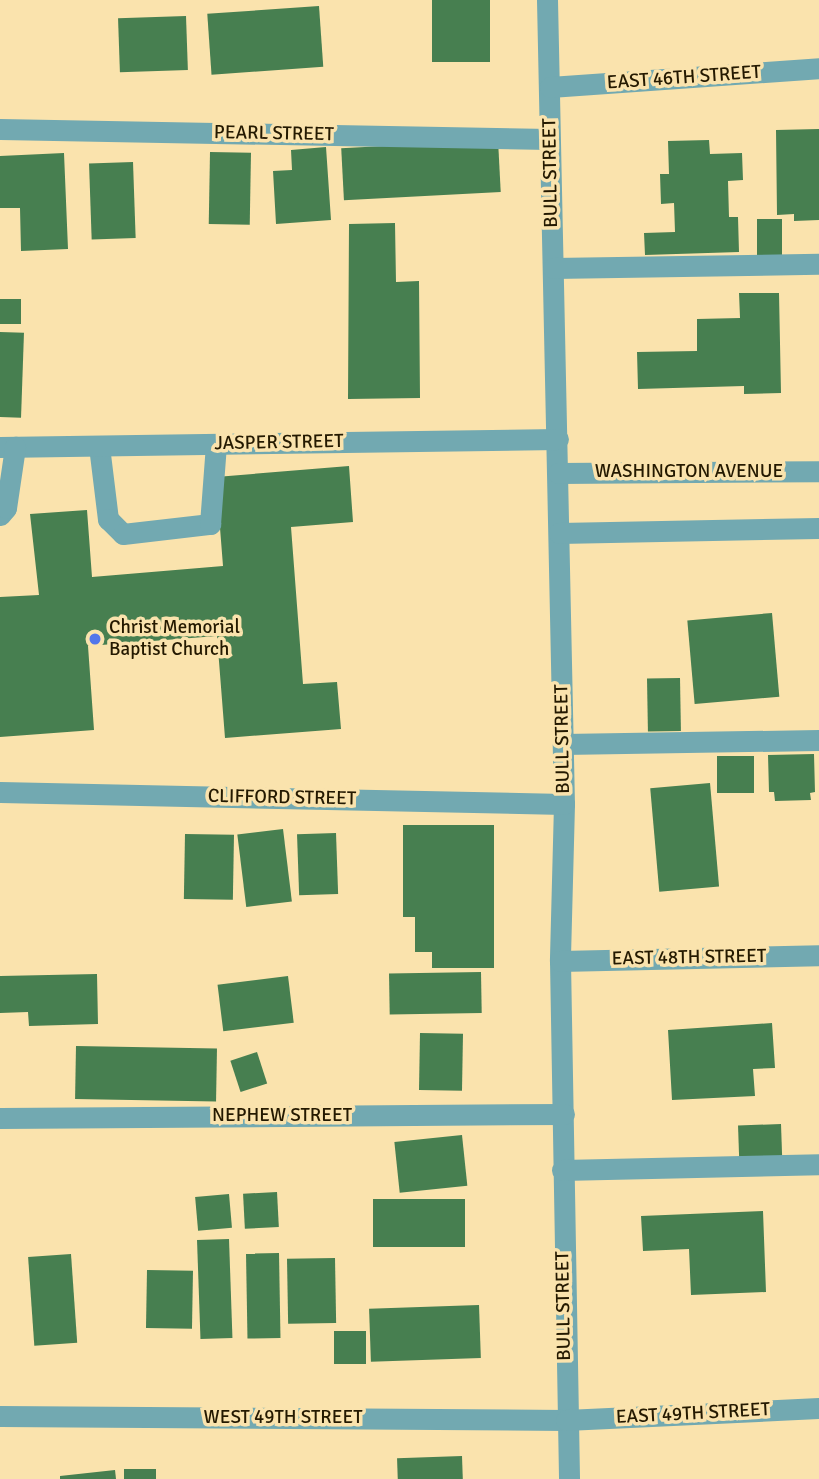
<!DOCTYPE html>
<style>
body{margin:0}
#map{position:relative;width:819px;height:1479px;overflow:hidden;background:#fae3ad;font-family:Signika,sans-serif}
div>[style]{position:absolute}
.building>*{inset:0;background:#477f50;transform-origin:0 0}
.minor>*{height:21px;margin:-10.5px;padding:0 10.5px;transform-origin:10.5px;border-radius:10.5px;background:#72a9b1}
.dots>*{width:19px;height:19px;translate:-50% -50%;box-sizing:border-box;border:4px solid #fae3ad;border-radius:50%}
span{translate:-50% -50%;white-space:nowrap;text-align:center;line-height:1.15;-webkit-text-stroke:7px #fae3ad;paint-order:stroke}
.street-label{font-size:19px;color:#241900}
.poi-label{font-size:19px;color:#241900}
.left{translate:0 -50%;text-align:left}
</style>
<div id="map">
<div class="building">
<div style="left:432px;top:0;width:58px;height:62px"></div>
<div style="left:319px;top:6px;width:61px;height:112px;rotate:86deg"></div>
<div style="left:186px;top:16px;width:54px;height:68px;rotate:88deg"></div>
<div style="clip-path:polygon(819px 129px,819px 220px,794px 221px,794px 214px,777px 215px,776px 130px)"></div>
<div style="left:498px;top:140px;width:52px;height:157px;rotate:87deg"></div>
<div style="clip-path:polygon(709px 140px,710px 154px,742px 153px,743px 180px,728px 181px,729px 217px,738px 217px,739px 252px,645px 255px,644px 233px,675px 232px,674px 203px,661px 204px,660px 174px,669px 174px,668px 141px)"></div>
<div style="clip-path:polygon(326px 147px,331px 220px,276px 224px,273px 171px,292px 170px,291px 150px)"></div>
<div style="left:210px;top:152px;width:41px;height:72px;rotate:1deg"></div>
<div style="clip-path:polygon(64px 153px,68px 249px,21px 251px,20px 208px,0 208px,0 156px)"></div>
<div style="left:133px;top:162px;width:76px;height:44px;rotate:88deg"></div>
<div style="left:757px;top:219px;width:25px;height:38px"></div>
<div style="clip-path:polygon(395px 223px,396px 282px,419px 281px,420px 398px,348px 399px,349px 224px)"></div>
<div style="clip-path:polygon(739px 293px,779px 293px,781px 393px,744px 394px,744px 386px,638px 389px,637px 352px,697px 351px,697px 319px,740px 318px)"></div>
<div style="left:0;top:299px;width:21px;height:25px"></div>
<div style="left:0;top:332px;width:24px;height:85px;rotate:2deg"></div>
<div style="clip-path:polygon(349px 466px,353px 522px,291px 527px,303px 684px,337px 682px,341px 729px,225px 738px,217px 636px,88px 646px,94px 730px,0 737px,0 597px,39px 595px,30px 514px,87px 510px,92px 577px,223px 566px,216px 477px)"></div>
<div style="left:772px;top:613px;width:84px;height:85px;rotate:85deg"></div>
<div style="left:680px;top:678px;width:53px;height:33px;rotate:89deg"></div>
<div style="clip-path:polygon(814px 754px,815px 792px,810px 793px,811px 800px,775px 801px,774px 792px,769px 792px,768px 755px)"></div>
<div style="left:717px;top:756px;width:37px;height:37px"></div>
<div style="left:710px;top:783px;width:104px;height:60px;rotate:85deg"></div>
<div style="clip-path:polygon(403px 825px,494px 825px,494px 968px,432px 968px,432px 952px,415px 952px,415px 917px,403px 917px)"></div>
<div style="left:283px;top:829px;width:73px;height:46px;rotate:83deg"></div>
<div style="left:336px;top:833px;width:61px;height:39px;rotate:88deg"></div>
<div style="left:185px;top:834px;width:49px;height:65px;rotate:1deg"></div>
<div style="left:481px;top:972px;width:41px;height:92px;rotate:89deg"></div>
<div style="clip-path:polygon(97px 974px,98px 1024px,29px 1026px,28px 1012px,0 1013px,0 976px)"></div>
<div style="left:288px;top:976px;width:47px;height:71px;rotate:83deg"></div>
<div style="clip-path:polygon(772px 1023px,775px 1068px,753px 1069px,755px 1096px,672px 1100px,668px 1030px)"></div>
<div style="left:420px;top:1033px;width:43px;height:57px;rotate:1deg"></div>
<div style="left:76px;top:1046px;width:141px;height:53px;rotate:1deg"></div>
<div style="left:257px;top:1052px;width:33px;height:28px;rotate:72deg"></div>
<div style="left:781px;top:1124px;width:33px;height:43px;rotate:88deg"></div>
<div style="left:462px;top:1135px;width:51px;height:68px;rotate:84deg"></div>
<div style="left:277px;top:1192px;width:35px;height:34px;rotate:87deg"></div>
<div style="left:229px;top:1194px;width:34px;height:34px;rotate:85deg"></div>
<div style="left:465px;top:1199px;width:48px;height:92px;rotate:90deg"></div>
<div style="clip-path:polygon(763px 1211px,766px 1292px,691px 1295px,689px 1249px,643px 1251px,641px 1216px)"></div>
<div style="left:229px;top:1239px;width:99px;height:32px;rotate:88deg"></div>
<div style="left:279px;top:1253px;width:85px;height:33px;rotate:89deg"></div>
<div style="left:71px;top:1254px;width:89px;height:43px;rotate:86deg"></div>
<div style="left:335px;top:1258px;width:65px;height:48px;rotate:89deg"></div>
<div style="left:147px;top:1270px;width:46px;height:58px;rotate:1deg"></div>
<div style="left:479px;top:1305px;width:53px;height:110px;rotate:88deg"></div>
<div style="left:334px;top:1331px;width:32px;height:33px"></div>
<div style="left:462px;top:1456px;width:23px;height:65px;rotate:88deg"></div>
<div style="left:124px;top:1469px;width:32px;height:10px"></div>
<div style="clip-path:polygon(115px 1470px,116px 1479px,60px 1479px,60px 1476px)"></div>
</div>
<div class="minor">
<div style="left:547px;top:0;width:804px;rotate:88.79deg"></div>
<div style="left:564px;top:804px;width:157px;rotate:91.5deg"></div>
<div style="left:560px;top:961px;width:518px;rotate:89deg"></div>
<div style="left:550px;top:87px;width:270px;rotate:-4deg"></div>
<div style="left:0;top:129px;width:549px;rotate:1.04deg"></div>
<div style="left:553px;top:268px;width:266px;rotate:-0.9deg"></div>
<div style="left:99px;top:446px;width:74px;rotate:83deg"></div>
<div style="left:108px;top:519px;width:21px;rotate:45deg"></div>
<div style="left:123px;top:534px;width:88px;rotate:-6.6deg"></div>
<div style="left:210px;top:524px;width:80px;rotate:-85.7deg"></div>
<div style="left:0;top:447px;width:558px;rotate:-0.82deg"></div>
<div style="left:558px;top:473px;width:261px;rotate:-0.4deg"></div>
<div style="left:0;top:515px;width:9px;rotate:-49deg"></div>
<div style="left:6px;top:508px;width:62px;rotate:-81.6deg"></div>
<div style="left:559px;top:533px;width:260px;rotate:-1.1deg"></div>
<div style="left:563px;top:744px;width:256px;rotate:-0.9deg"></div>
<div style="left:0;top:792px;width:564px;rotate:1.22deg"></div>
<div style="left:560px;top:961px;width:259px;rotate:-1.3deg"></div>
<div style="left:0;top:1118px;width:564px;rotate:-0.41deg"></div>
<div style="left:562px;top:1170px;width:257px;rotate:-1.3deg"></div>
<div style="left:0;top:1416px;width:566px;rotate:0.4deg"></div>
<div style="left:566px;top:1420px;width:253px;rotate:-2.7deg"></div>
</div>
<div class="dots">
<div style="left:95px;top:639px;background:#5276ea"></div>
</div>
<div class="street-label">
<span style="left:684px;top:78px;rotate:-4deg">EAST 46TH STREET</span>
<span style="left:274px;top:134px;rotate:1deg">PEARL STREET</span>
<span style="left:551px;top:173px;rotate:-91deg">BULL STREET</span>
<span style="left:279px;top:443px;rotate:-1deg">JASPER STREET</span>
<span style="left:689px;top:472px">WASHINGTON AVENUE</span>
<span style="left:563px;top:739px;rotate:-91deg">BULL STREET</span>
<span style="left:282px;top:798px;rotate:1deg">CLIFFORD STREET</span>
<span style="left:689px;top:958px;rotate:-1deg">EAST 48TH STREET</span>
<span style="left:282px;top:1116px">NEPHEW STREET</span>
<span style="left:564px;top:1306px;rotate:-91deg">BULL STREET</span>
<span style="left:693px;top:1414px;rotate:-3deg">EAST 49TH STREET</span>
<span style="left:283px;top:1418px">WEST 49TH STREET</span>
</div>
<div class="poi-label">
<span class="left" style="left:109px;top:639px">Christ Memorial<br>Baptist Church</span>
</div>
</div>
